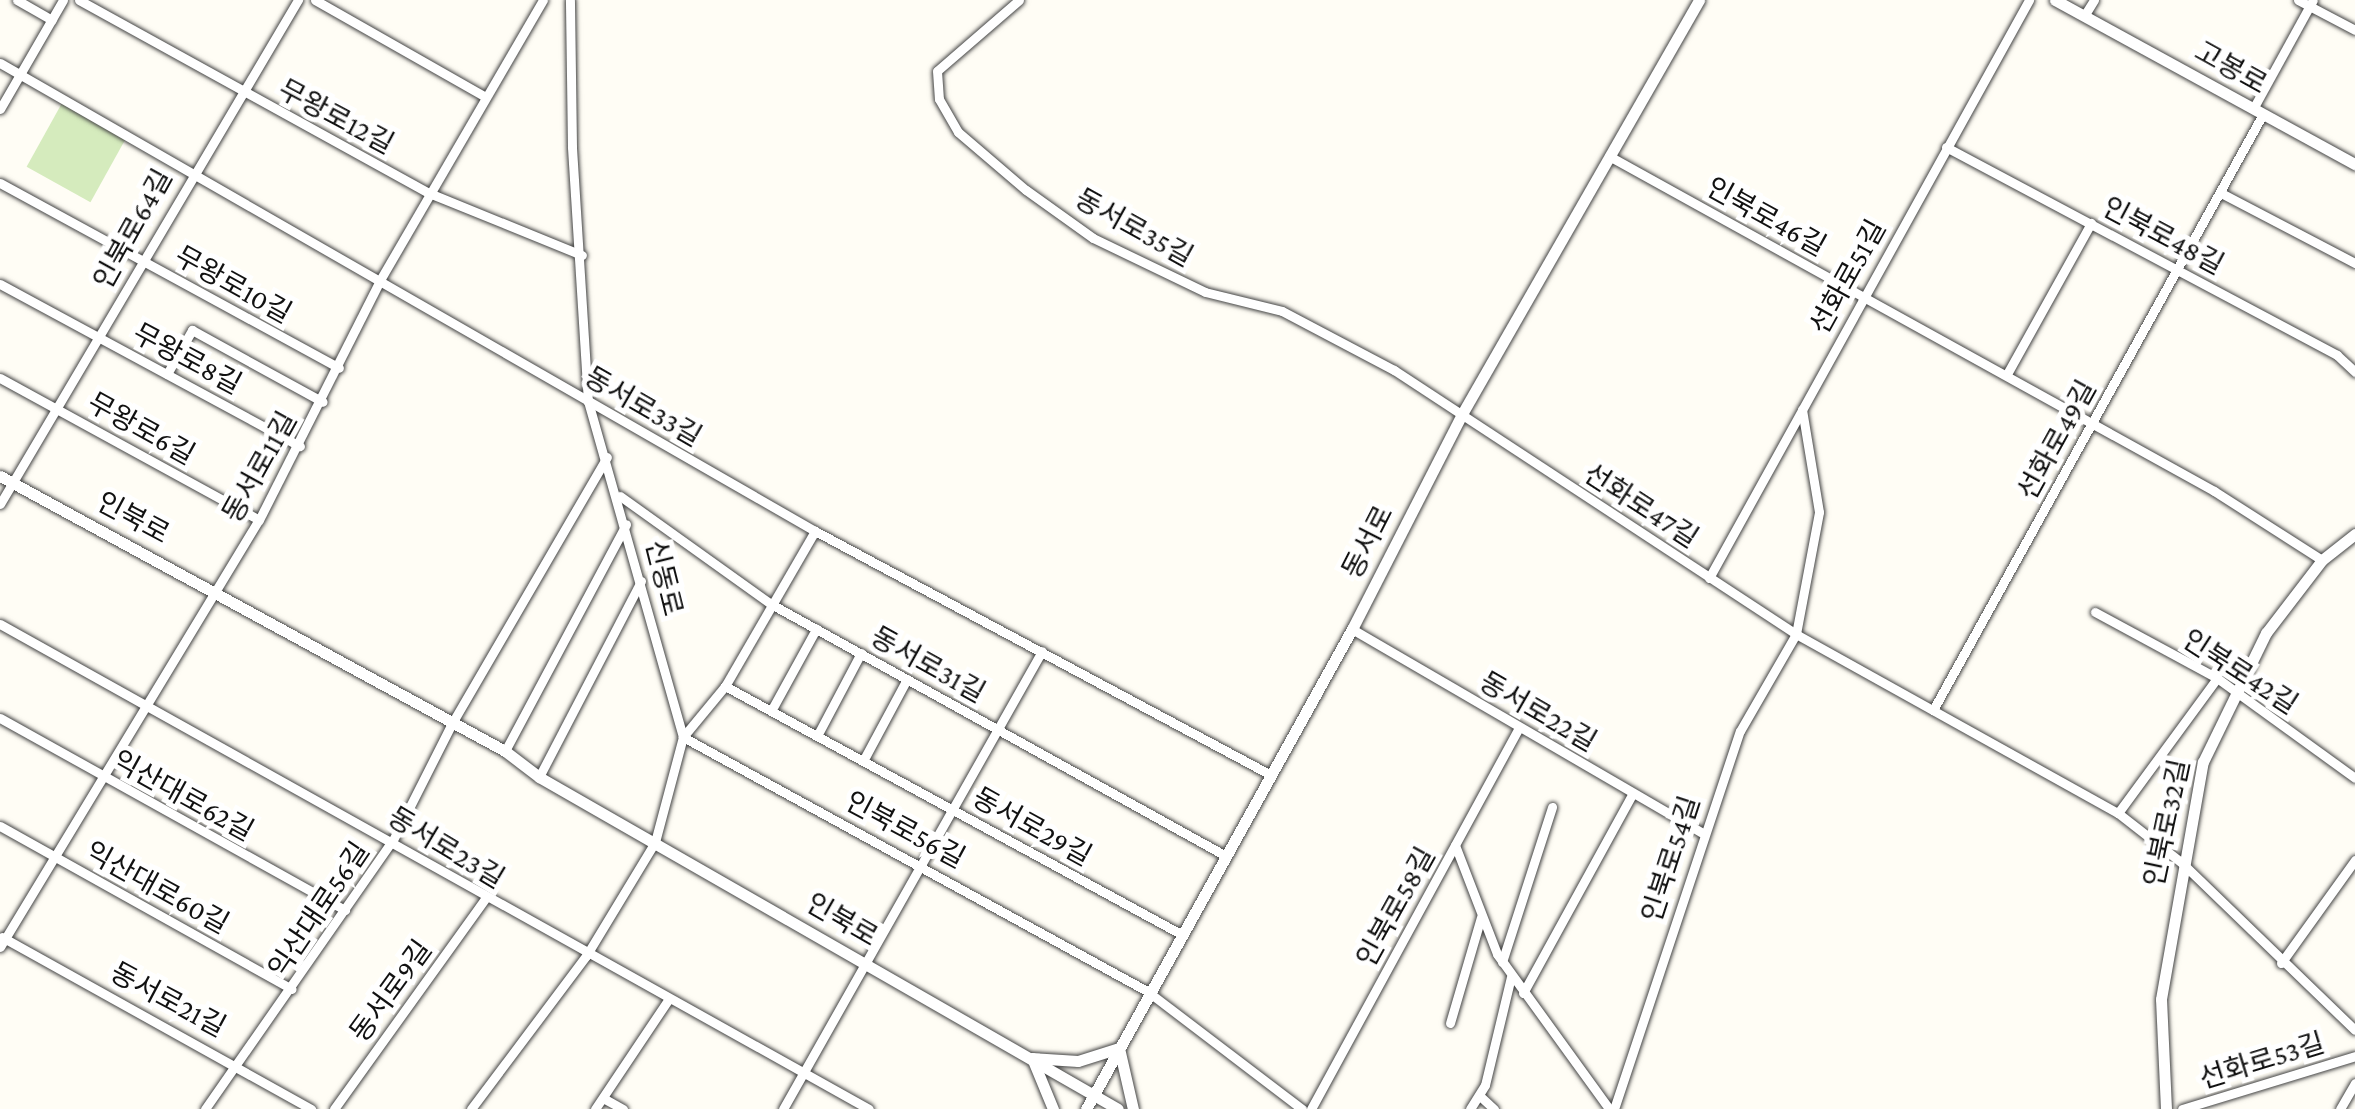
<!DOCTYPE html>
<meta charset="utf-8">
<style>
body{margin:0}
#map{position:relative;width:2355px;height:1109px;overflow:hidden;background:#fffdf5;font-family:"Crimson Pro","Noto Sans KR",serif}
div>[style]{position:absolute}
.green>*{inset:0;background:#d5ebbd;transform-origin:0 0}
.roads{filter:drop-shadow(0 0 2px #444) drop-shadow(0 0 2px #444)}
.minor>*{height:9px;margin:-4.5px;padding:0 4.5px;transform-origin:4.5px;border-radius:4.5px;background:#fff}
.tertiary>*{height:11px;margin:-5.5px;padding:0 5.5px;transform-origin:5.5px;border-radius:5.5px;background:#fff}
span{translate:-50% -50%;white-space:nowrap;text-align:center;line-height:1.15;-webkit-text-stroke:10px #fff;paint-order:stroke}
.street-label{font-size:28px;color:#111}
</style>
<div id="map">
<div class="green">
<div style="left:62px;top:103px;width:73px;height:73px;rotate:29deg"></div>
</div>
<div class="roads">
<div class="minor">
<div style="left:17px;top:0;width:40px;rotate:29.7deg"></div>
<div style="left:79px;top:0;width:400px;rotate:28.9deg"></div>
<div style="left:429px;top:193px;width:165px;rotate:22.1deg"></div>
<div style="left:315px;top:0;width:192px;rotate:29.6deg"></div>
<div style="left:1019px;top:0;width:108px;rotate:139.1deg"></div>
<div style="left:937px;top:71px;width:28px;rotate:86deg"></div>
<div style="left:939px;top:99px;width:38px;rotate:60deg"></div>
<div style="left:958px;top:132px;width:89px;rotate:40.5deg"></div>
<div style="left:1026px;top:190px;width:82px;rotate:35.6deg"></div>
<div style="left:1093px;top:238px;width:124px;rotate:25.7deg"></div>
<div style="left:1205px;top:292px;width:79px;rotate:13.9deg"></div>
<div style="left:1282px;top:311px;width:127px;rotate:27.8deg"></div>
<div style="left:1394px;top:370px;width:481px;rotate:33.3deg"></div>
<div style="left:1796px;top:634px;width:368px;rotate:29.1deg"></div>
<div style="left:2118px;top:813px;width:81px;rotate:38deg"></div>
<div style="left:2182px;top:863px;width:240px;rotate:44deg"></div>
<div style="left:2298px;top:0;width:64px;rotate:27.8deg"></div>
<div style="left:2084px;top:16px;width:19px;rotate:-58deg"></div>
<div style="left:0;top:63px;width:940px;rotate:29.87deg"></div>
<div style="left:815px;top:531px;width:517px;rotate:28.15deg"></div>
<div style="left:0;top:109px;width:126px;rotate:-60deg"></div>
<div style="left:2253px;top:109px;width:124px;rotate:-61.2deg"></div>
<div style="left:1946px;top:147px;width:443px;rotate:28deg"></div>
<div style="left:2337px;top:355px;width:25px;rotate:43deg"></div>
<div style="left:1609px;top:156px;width:692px;rotate:28.97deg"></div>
<div style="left:2214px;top:491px;width:128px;rotate:32.6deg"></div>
<div style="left:0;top:183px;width:386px;rotate:28.6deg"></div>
<div style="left:2221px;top:193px;width:151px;rotate:27.6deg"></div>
<div style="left:0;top:284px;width:341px;rotate:28.4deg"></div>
<div style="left:167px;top:374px;width:51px;rotate:-60.4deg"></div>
<div style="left:192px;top:330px;width:149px;rotate:28.8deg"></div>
<div style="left:2007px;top:374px;width:173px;rotate:-60.9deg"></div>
<div style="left:0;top:378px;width:295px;rotate:28.7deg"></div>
<div style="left:620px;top:496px;width:186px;rotate:35.6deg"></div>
<div style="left:771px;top:604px;width:520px;rotate:28.98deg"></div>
<div style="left:0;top:504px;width:586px;rotate:-59.41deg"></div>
<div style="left:815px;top:531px;width:179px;rotate:120.1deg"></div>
<div style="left:725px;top:686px;width:66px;rotate:129.5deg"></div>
<div style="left:683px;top:737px;width:529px;rotate:28.7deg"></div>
<div style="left:1147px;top:991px;width:195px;rotate:37.3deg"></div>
<div style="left:1709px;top:578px;width:661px;rotate:-61.03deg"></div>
<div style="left:2095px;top:612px;width:139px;rotate:28.4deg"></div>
<div style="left:2217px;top:678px;width:170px;rotate:35.9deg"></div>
<div style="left:0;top:624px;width:995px;rotate:29.17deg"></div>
<div style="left:1352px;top:629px;width:405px;rotate:30.2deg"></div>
<div style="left:725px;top:686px;width:517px;rotate:28.55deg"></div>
<div style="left:1933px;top:710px;width:681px;rotate:-61.03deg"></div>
<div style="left:771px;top:711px;width:94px;rotate:-61.2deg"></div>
<div style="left:0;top:718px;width:395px;rotate:29.1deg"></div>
<div style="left:817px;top:736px;width:94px;rotate:-62.1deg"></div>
<div style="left:505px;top:751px;width:257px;rotate:-61.9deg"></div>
<div style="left:863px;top:761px;width:93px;rotate:-61.8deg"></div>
<div style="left:539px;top:777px;width:221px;rotate:-62.5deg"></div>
<div style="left:2118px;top:813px;width:167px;rotate:-53.7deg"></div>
<div style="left:0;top:826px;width:334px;rotate:29.2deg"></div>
<div style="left:1455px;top:845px;width:117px;rotate:68.9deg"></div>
<div style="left:1497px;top:954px;width:191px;rotate:54.1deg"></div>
<div style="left:2px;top:937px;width:354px;rotate:29.1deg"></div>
<div style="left:0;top:947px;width:499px;rotate:-58.8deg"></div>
<div style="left:259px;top:520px;width:269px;rotate:-63.2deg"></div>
<div style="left:380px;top:280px;width:324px;rotate:-59.8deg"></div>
<div style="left:1502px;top:962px;width:163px;rotate:-72.1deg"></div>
<div style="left:2281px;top:963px;width:127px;rotate:-54.3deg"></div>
<div style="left:1523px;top:993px;width:228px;rotate:-61.2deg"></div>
<div style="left:1450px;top:1023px;width:110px;rotate:-73.7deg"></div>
<div style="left:1481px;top:1097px;width:18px;rotate:43deg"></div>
<div style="left:603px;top:1098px;width:23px;rotate:29deg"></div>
<div style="left:205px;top:1109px;width:328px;rotate:-55.1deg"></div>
<div style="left:393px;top:840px;width:129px;rotate:-63.2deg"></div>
<div style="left:451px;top:725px;width:310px;rotate:-59.8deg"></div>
<div style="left:334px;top:1109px;width:259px;rotate:-54.3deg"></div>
<div style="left:471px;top:1109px;width:191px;rotate:-53.1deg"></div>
<div style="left:586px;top:956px;width:133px;rotate:-58.8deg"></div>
<div style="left:655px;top:842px;width:109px;rotate:-75.1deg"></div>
<div style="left:683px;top:737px;width:348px;rotate:-105.8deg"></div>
<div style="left:588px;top:402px;width:256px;rotate:-93.6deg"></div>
<div style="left:572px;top:147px;width:147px;rotate:-90.8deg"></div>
<div style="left:595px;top:1109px;width:131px;rotate:-56.2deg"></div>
<div style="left:783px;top:1109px;width:526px;rotate:-60.51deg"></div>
<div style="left:1311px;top:1109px;width:435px;rotate:-61.4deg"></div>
<div style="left:1470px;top:1109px;width:28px;rotate:-58deg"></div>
<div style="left:1485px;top:1085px;width:111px;rotate:-76.5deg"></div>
<div style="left:1614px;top:1109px;width:398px;rotate:-71.6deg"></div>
<div style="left:1740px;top:731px;width:112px;rotate:-60deg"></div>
<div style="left:1796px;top:634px;width:124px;rotate:-79.3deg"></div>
<div style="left:1819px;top:512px;width:104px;rotate:-99.4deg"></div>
<div style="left:2182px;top:1109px;width:181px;rotate:-17deg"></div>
<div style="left:2340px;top:1109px;width:30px;rotate:-60deg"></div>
</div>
<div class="tertiary">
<div style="left:2055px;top:0;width:342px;rotate:28.7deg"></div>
<div style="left:0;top:476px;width:575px;rotate:28.57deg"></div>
<div style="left:505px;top:751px;width:43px;rotate:37.4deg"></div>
<div style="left:539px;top:777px;width:667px;rotate:29.83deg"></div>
<div style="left:1053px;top:1109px;width:55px;rotate:-112.4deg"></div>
<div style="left:1032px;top:1058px;width:46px;rotate:3.7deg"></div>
<div style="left:1078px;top:1061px;width:43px;rotate:-17.6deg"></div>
<div style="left:1119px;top:1048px;width:63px;rotate:77.1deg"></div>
<div style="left:1086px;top:1109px;width:549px;rotate:-61.01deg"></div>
<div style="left:1352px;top:629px;width:242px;rotate:-62.9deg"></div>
<div style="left:1462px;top:414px;width:477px;rotate:-60.2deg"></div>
<div style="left:2166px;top:1109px;width:110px;rotate:-92.6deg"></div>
<div style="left:2161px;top:999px;width:241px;rotate:-80deg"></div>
<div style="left:2203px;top:762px;width:144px;rotate:-64deg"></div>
<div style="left:2266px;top:633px;width:92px;rotate:-52.5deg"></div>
<div style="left:2322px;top:560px;width:42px;rotate:-38.2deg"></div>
</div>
</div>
<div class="street-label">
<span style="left:2231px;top:68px;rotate:29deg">고봉로</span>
<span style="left:336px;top:117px;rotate:28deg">무왕로12길</span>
<span style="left:1766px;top:217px;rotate:29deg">인북로46길</span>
<span style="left:1134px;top:228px;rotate:29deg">동서로35길</span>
<span style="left:133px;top:229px;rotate:-61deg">인북로64길</span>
<span style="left:2163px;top:236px;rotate:28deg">인북로48길</span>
<span style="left:1848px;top:277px;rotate:-61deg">선화로51길</span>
<span style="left:233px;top:285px;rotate:29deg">무왕로10길</span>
<span style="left:187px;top:359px;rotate:28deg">무왕로8길</span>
<span style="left:643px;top:407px;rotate:30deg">동서로33길</span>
<span style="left:141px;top:429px;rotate:29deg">무왕로6길</span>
<span style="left:2057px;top:440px;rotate:-61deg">선화로49길</span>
<span style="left:260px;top:467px;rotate:-61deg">동서로11길</span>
<span style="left:1641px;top:506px;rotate:33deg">선화로47길</span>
<span style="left:133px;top:518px;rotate:28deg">인북로</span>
<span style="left:1368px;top:542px;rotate:-63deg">동서로</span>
<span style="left:664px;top:578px;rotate:76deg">신동로</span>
<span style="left:928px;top:665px;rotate:29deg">동서로31길</span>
<span style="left:2240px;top:672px;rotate:33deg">인북로42길</span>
<span style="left:1538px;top:712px;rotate:30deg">동서로22길</span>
<span style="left:183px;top:796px;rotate:29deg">익산대로62길</span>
<span style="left:2167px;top:823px;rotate:-78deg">인북로32길</span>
<span style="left:1032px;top:827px;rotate:29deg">동서로29길</span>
<span style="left:905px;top:830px;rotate:28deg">인북로56길</span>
<span style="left:446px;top:848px;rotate:31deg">동서로23길</span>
<span style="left:1671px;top:859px;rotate:-72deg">인북로54길</span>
<span style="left:157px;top:888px;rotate:29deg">익산대로60길</span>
<span style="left:1396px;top:907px;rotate:-61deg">인북로58길</span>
<span style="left:319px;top:910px;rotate:-56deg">익산대로56길</span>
<span style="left:842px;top:920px;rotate:30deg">인북로</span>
<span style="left:391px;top:991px;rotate:-54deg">동서로9길</span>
<span style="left:168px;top:1000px;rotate:28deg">동서로21길</span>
<span style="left:2262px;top:1061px;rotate:-17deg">선화로53길</span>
</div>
</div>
